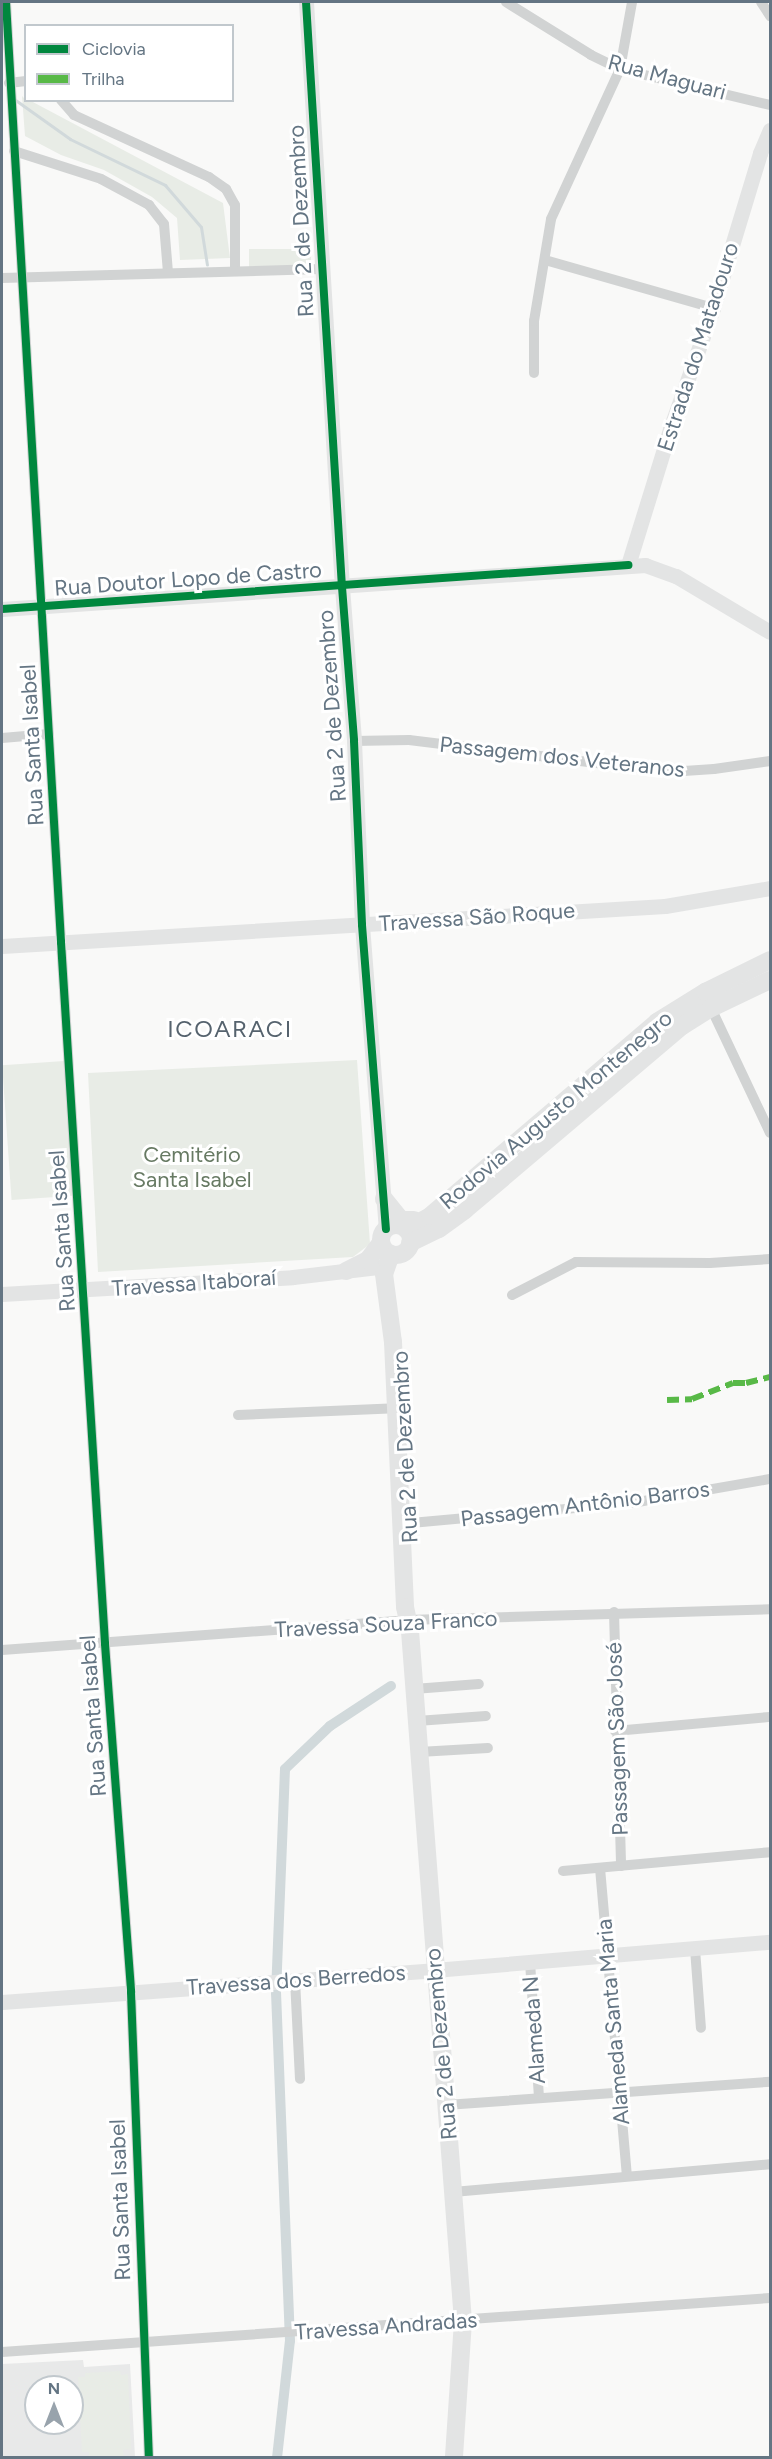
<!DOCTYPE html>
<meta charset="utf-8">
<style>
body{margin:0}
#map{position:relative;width:772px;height:2459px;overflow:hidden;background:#f9f9f8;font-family:Figtree,sans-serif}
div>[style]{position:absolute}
.built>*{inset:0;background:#e8e9e9}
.green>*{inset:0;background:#e8ece6;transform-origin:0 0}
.stream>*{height:3px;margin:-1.5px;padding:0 1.5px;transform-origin:1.5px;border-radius:1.5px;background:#d1d9db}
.canal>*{height:10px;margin:-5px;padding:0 5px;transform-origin:5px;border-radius:5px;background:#d1d9db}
.street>*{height:10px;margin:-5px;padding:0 5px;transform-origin:5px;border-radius:5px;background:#d1d3d3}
.secondary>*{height:15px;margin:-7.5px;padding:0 7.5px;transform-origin:7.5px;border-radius:7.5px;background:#e3e4e4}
.primary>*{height:18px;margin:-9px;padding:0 9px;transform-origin:9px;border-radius:9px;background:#e3e4e4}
.primary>.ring{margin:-9px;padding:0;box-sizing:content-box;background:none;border:18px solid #e3e4e4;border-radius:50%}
.quiet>*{height:6px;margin-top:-3px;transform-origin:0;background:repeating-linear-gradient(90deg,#58b947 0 12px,transparent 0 18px)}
.cycleway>*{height:8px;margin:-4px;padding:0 4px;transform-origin:4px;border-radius:4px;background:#00873e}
span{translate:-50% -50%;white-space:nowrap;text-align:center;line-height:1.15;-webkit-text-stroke:6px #fff;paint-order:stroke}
.street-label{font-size:22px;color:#647583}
.park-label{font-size:22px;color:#677a63}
.neighbourhood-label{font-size:24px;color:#56636e;letter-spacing:1.5px}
.frame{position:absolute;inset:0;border:3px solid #647583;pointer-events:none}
.legend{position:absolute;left:24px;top:24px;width:210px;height:78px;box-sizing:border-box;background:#fff;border:2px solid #c1c8cd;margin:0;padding:8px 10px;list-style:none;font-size:18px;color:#647583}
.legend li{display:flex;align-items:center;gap:12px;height:30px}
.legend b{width:30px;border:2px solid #c1c8cd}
.north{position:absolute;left:24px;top:2375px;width:60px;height:60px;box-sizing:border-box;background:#fff;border:2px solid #c1c8cd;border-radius:50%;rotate:0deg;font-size:16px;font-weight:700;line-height:24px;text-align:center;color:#647583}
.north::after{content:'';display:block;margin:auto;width:21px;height:27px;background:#98a3ac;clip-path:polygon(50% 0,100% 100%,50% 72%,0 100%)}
</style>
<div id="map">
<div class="built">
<div style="clip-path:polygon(evenodd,83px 2360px,84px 2367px,130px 2364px,135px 2457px,2px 2458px,2px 2364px,83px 2360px,36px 2387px,72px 2387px,72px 2423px,36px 2423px,36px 2387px)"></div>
</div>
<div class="green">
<div style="clip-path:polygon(22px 96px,26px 100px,31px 101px,223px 203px,230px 258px,180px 260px,177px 218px,152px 197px,104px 170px,61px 155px,25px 136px)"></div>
<div style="left:249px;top:249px;width:62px;height:18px"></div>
<div style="clip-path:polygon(357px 1060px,370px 1244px,353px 1257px,98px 1272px,88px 1073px)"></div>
<div style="left:64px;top:1061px;width:135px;height:62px;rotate:86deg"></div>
<div style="clip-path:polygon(120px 2371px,121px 2375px,128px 2374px,131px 2449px,123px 2450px,124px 2457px,89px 2457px,89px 2452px,82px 2452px,78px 2377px,85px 2377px,85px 2373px)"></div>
</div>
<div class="stream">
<div style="left:14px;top:99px;width:69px;rotate:35.5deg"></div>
<div style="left:70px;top:139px;width:106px;rotate:25.8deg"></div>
<div style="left:165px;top:185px;width:55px;rotate:49.4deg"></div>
<div style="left:201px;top:227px;width:38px;rotate:81deg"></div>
</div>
<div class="canal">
<div style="left:277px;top:2458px;width:118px;rotate:-83.7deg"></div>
<div style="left:290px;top:2341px;width:348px;rotate:-92.3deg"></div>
<div style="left:276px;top:1993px;width:224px;rotate:-87.7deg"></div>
<div style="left:285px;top:1769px;width:62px;rotate:-43.7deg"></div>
<div style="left:330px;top:1726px;width:73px;rotate:-33.3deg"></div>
</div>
<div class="street">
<div style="left:6px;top:2px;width:942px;rotate:86.65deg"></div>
<div style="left:61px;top:942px;width:703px;rotate:86.41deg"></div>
<div style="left:105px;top:1644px;width:349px;rotate:85.7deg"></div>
<div style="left:131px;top:1992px;width:466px;rotate:87.8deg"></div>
<div style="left:506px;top:2px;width:100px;rotate:31.9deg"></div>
<div style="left:591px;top:55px;width:32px;rotate:26deg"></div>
<div style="left:620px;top:69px;width:154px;rotate:13.5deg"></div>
<div style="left:761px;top:2px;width:17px;rotate:57deg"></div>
<div style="left:9px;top:83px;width:17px;rotate:-7deg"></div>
<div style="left:61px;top:100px;width:20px;rotate:49deg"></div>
<div style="left:74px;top:115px;width:149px;rotate:24.7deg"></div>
<div style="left:209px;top:177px;width:21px;rotate:35deg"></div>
<div style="left:226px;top:189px;width:18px;rotate:61deg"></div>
<div style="left:235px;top:205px;width:66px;rotate:90deg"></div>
<div style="left:14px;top:151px;width:91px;rotate:17.8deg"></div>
<div style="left:101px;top:179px;width:55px;rotate:28.4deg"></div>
<div style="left:149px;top:205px;width:24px;rotate:52deg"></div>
<div style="left:164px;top:224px;width:49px;rotate:85.3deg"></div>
<div style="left:545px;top:260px;width:175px;rotate:15.9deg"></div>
<div style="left:2px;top:278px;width:319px;rotate:-1.6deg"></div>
<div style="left:534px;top:373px;width:52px;rotate:-90deg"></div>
<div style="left:534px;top:321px;width:103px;rotate:-80.5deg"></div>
<div style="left:551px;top:219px;width:165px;rotate:-65.3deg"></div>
<div style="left:620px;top:69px;width:68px;rotate:-79.8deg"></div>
<div style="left:2px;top:738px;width:47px;rotate:-4.9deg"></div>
<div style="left:354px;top:741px;width:55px;rotate:-1deg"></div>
<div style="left:409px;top:740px;width:262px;rotate:7deg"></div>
<div style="left:669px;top:772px;width:45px;rotate:-3.8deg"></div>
<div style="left:714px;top:769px;width:57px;rotate:-8.1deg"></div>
<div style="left:711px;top:1008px;width:138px;rotate:64.7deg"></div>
<div style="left:512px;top:1295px;width:72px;rotate:-27.3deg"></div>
<div style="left:576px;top:1262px;width:134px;rotate:0.4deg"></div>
<div style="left:710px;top:1263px;width:60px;rotate:-3.8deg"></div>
<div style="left:238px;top:1415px;width:163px;rotate:-2.5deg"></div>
<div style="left:400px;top:1524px;width:233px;rotate:-5.2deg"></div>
<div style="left:632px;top:1503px;width:140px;rotate:-9.9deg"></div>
<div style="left:614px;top:1612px;width:254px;rotate:88.4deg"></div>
<div style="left:2px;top:1650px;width:406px;rotate:-4.2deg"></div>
<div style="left:407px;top:1620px;width:363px;rotate:-1.7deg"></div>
<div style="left:414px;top:1689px;width:65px;rotate:-4.4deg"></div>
<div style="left:417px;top:1721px;width:69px;rotate:-4.1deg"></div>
<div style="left:615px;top:1731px;width:156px;rotate:-5.2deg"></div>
<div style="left:419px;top:1752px;width:69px;rotate:-3.3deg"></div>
<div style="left:600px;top:1868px;width:309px;rotate:85deg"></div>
<div style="left:563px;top:1871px;width:208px;rotate:-5.2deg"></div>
<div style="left:695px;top:1949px;width:79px;rotate:85.7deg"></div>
<div style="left:530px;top:1962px;width:136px;rotate:86.2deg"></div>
<div style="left:295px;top:1980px;width:99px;rotate:87.1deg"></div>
<div style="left:446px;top:2105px;width:325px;rotate:-4.1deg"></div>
<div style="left:453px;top:2192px;width:318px;rotate:-5deg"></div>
<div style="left:2px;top:2352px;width:770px;rotate:-4.02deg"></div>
</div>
<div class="secondary">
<div style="left:306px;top:2px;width:586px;rotate:86.48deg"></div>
<div style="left:342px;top:587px;width:154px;rotate:85.5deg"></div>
<div style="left:354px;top:741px;width:184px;rotate:87.5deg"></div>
<div style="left:362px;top:925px;width:305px;rotate:85.5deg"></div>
<div style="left:628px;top:565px;width:142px;rotate:-72.8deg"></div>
<div style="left:670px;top:429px;width:128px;rotate:-70.4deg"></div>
<div style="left:713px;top:308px;width:162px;rotate:-73.1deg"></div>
<div style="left:760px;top:153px;width:25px;rotate:-67deg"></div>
<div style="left:2px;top:609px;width:645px;rotate:-3.91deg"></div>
<div style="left:645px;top:565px;width:33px;rotate:20deg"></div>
<div style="left:676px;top:576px;width:109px;rotate:30.8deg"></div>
<div style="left:2px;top:946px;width:664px;rotate:-3.45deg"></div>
<div style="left:665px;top:906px;width:107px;rotate:-9.7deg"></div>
<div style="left:2px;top:1294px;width:291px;rotate:-3.3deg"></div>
<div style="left:293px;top:1277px;width:94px;rotate:-6.7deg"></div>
<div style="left:2px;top:2002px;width:433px;rotate:-4.2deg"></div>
<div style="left:434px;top:1970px;width:337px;rotate:-4.8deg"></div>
</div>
<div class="primary">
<div style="left:384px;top:1199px;width:27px;rotate:51deg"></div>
<div style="left:401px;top:1220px;width:13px"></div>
<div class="ring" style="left:381px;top:1225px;width:12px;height:12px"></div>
<div style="left:406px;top:1229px;width:27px;rotate:-28deg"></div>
<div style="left:430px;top:1216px;width:299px;rotate:-40.5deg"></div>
<div style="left:657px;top:1022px;width:57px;rotate:-32deg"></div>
<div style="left:705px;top:992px;width:72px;rotate:-26.2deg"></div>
<div style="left:410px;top:1243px;width:32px;rotate:-26deg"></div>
<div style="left:439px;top:1229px;width:32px;rotate:-36deg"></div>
<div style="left:465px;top:1210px;width:285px;rotate:-40.3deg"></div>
<div style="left:682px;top:1026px;width:34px;rotate:-32deg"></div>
<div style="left:711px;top:1008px;width:65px;rotate:-25.4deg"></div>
<div style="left:391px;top:1254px;width:21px;rotate:109deg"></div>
<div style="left:384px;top:1274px;width:69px;rotate:82.5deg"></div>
<div style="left:393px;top:1342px;width:265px;rotate:87.4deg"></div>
<div style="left:405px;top:1607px;width:25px;rotate:78deg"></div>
<div style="left:410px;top:1631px;width:692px;rotate:85.61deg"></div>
<div style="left:463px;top:2321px;width:137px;rotate:93.8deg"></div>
<div style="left:346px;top:1271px;width:25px;rotate:-27deg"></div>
<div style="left:368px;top:1260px;width:21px;rotate:-53deg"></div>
</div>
<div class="quiet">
<div style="left:667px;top:1400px;width:25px;rotate:-2deg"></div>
<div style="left:692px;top:1399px;width:44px;rotate:-21.3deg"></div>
<div style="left:733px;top:1383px;width:13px"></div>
<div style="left:746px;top:1383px;width:25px;rotate:-14deg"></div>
</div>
<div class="cycleway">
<div style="left:6px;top:2px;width:942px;rotate:86.65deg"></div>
<div style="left:61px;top:942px;width:703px;rotate:86.41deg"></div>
<div style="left:105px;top:1644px;width:349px;rotate:85.7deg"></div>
<div style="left:131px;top:1992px;width:466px;rotate:87.8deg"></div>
<div style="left:306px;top:2px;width:586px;rotate:86.48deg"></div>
<div style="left:342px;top:587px;width:154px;rotate:85.5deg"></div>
<div style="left:354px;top:741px;width:184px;rotate:87.5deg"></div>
<div style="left:362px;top:925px;width:305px;rotate:85.5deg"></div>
<div style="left:2px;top:609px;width:628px;rotate:-4.02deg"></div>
</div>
<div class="street-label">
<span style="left:667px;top:77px;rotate:15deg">Rua Maguari</span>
<span style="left:301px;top:221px;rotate:-93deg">Rua 2 de Dezembro</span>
<span style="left:698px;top:347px;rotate:-72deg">Estrada do Matadouro</span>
<span style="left:188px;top:579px;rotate:-4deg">Rua Doutor Lopo de Castro</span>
<span style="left:332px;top:706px;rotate:-94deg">Rua 2 de Dezembro</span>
<span style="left:32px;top:745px;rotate:-93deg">Rua Santa Isabel</span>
<span style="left:562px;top:757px;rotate:6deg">Passagem dos Veteranos</span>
<span style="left:477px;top:917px;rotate:-4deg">Travessa São Roque</span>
<span style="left:556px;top:1110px;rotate:-40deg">Rodovia Augusto Montenegro</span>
<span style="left:62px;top:1231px;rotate:-94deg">Rua Santa Isabel</span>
<span style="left:194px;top:1283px;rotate:-4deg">Travessa Itaboraí</span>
<span style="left:405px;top:1447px;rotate:-93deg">Rua 2 de Dezembro</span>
<span style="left:585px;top:1504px;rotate:-7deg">Passagem Antônio Barros</span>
<span style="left:386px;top:1624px;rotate:-3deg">Travessa Souza Franco</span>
<span style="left:93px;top:1716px;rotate:-94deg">Rua Santa Isabel</span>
<span style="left:617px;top:1739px;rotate:-92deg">Passagem São José</span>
<span style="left:296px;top:1980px;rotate:-4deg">Travessa dos Berredos</span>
<span style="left:613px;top:2022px;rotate:-95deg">Alameda Santa Maria</span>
<span style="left:534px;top:2030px;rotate:-94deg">Alameda N</span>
<span style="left:441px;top:2044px;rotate:-95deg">Rua 2 de Dezembro</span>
<span style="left:120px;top:2200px;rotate:-92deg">Rua Santa Isabel</span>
<span style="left:386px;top:2326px;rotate:-4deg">Travessa Andradas</span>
</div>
<div class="park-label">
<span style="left:192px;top:1167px">Cemitério<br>Santa Isabel</span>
</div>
<div class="neighbourhood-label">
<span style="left:230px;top:1029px">ICOARACI</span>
</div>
<div class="frame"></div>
<ul class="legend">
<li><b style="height:8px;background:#00873e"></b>Ciclovia</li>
<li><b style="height:8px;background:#58b947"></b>Trilha</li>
</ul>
<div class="north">N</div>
</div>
